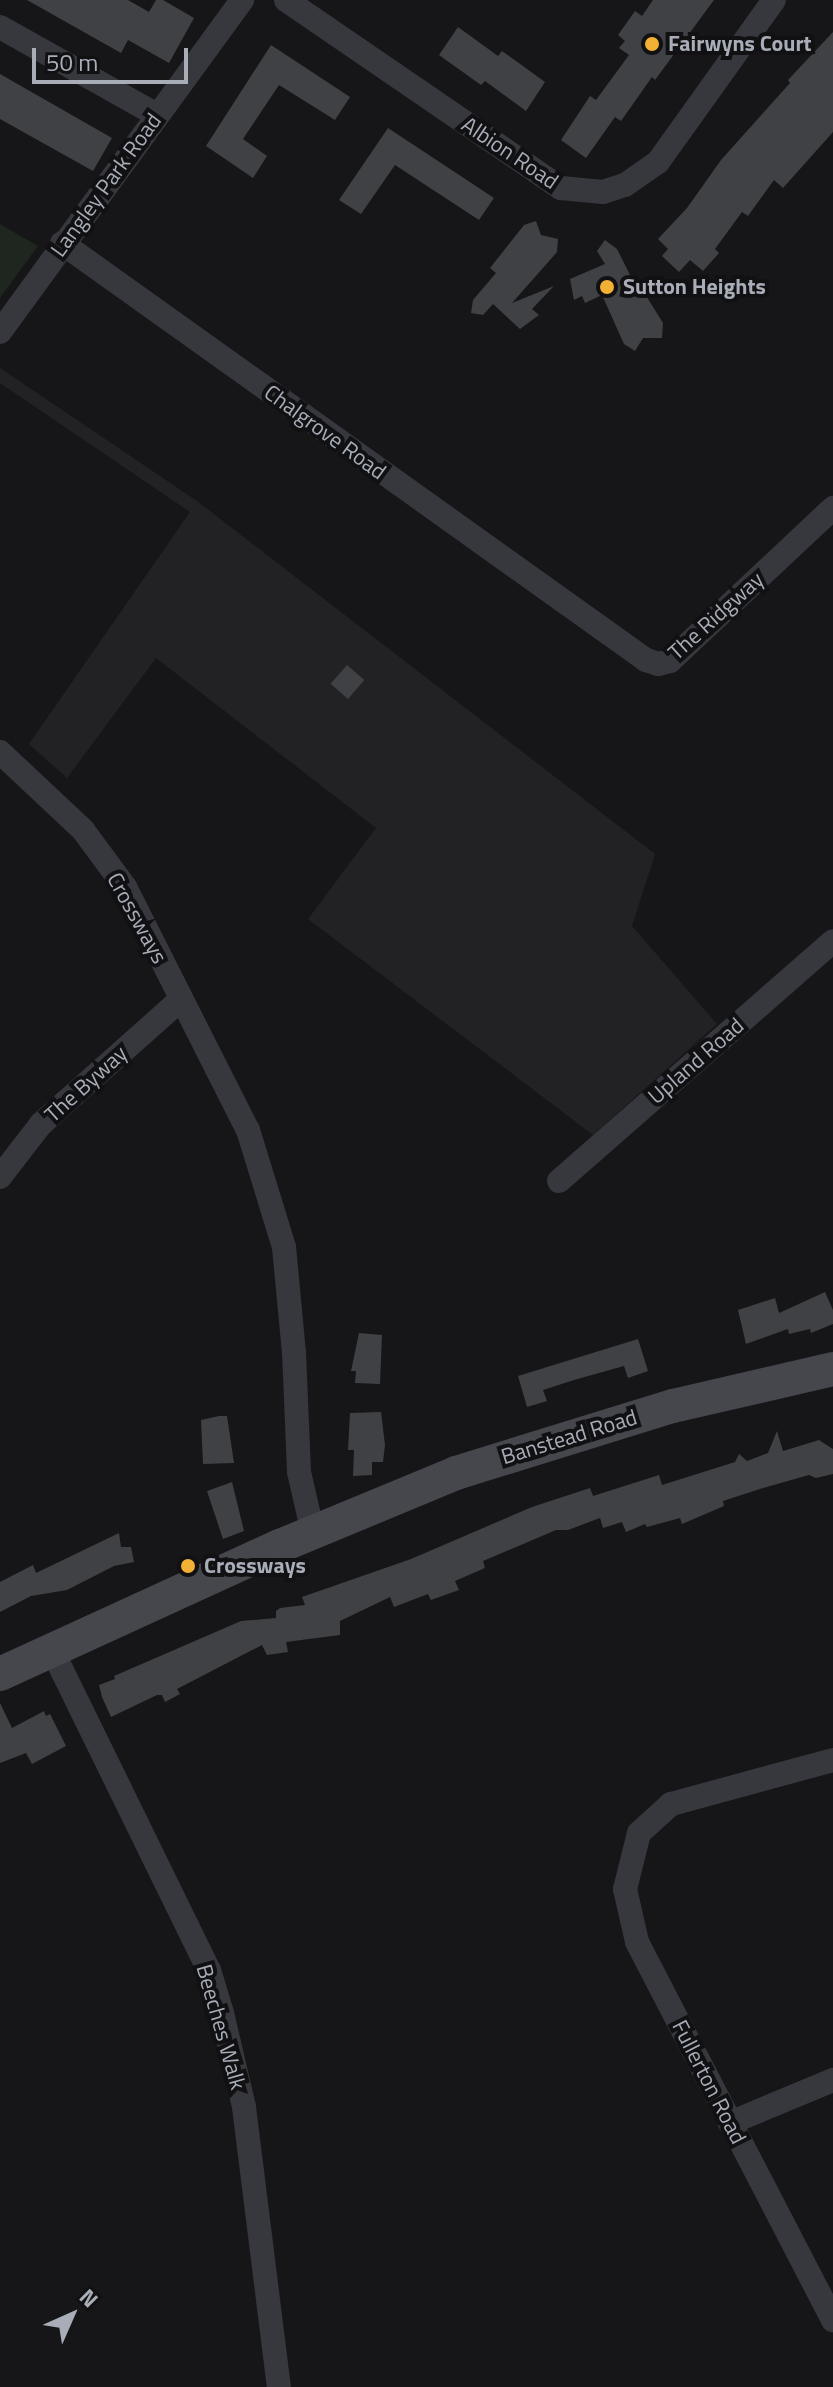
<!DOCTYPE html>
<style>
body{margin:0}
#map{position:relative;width:833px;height:2387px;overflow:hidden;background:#161618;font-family:"Titillium Web",sans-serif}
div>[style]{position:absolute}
.built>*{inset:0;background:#222225}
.green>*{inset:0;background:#1e261f}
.building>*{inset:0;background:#404145;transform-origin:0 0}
.street>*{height:24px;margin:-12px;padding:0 12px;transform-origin:12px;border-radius:12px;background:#37383d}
.secondary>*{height:34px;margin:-17px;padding:0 17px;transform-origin:17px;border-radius:17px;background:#45474d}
.dots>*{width:22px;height:22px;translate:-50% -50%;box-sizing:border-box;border:4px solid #111113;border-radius:50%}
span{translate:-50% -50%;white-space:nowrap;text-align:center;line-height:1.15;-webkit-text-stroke:8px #111113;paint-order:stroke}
.poi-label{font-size:22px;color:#a8adb8;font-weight:700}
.left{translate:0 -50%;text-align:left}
.street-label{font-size:22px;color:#a8adb8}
.north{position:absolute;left:32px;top:2275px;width:80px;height:80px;-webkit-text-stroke:6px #111113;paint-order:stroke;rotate:45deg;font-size:22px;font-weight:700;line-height:32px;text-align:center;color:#a8adb8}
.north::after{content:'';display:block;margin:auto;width:28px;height:36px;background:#a8adb8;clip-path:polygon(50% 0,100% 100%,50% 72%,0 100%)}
.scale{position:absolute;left:32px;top:48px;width:156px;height:36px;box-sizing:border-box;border:4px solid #a8adb8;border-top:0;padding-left:10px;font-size:24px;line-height:28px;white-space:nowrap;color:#a8adb8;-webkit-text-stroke:6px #111113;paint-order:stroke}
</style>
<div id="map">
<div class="built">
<div style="clip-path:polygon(0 368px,197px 501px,655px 854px,632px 926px,717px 1024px,593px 1135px,308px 919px,376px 828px,156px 658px,67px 778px,29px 744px,190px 512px,0 383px)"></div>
</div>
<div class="green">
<div style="clip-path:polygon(0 224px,38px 246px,0 298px)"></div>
</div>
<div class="building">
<div style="clip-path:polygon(27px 0,128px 0,149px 12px,156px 0,163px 0,194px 18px,169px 63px,128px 40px,121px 53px)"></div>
<div style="clip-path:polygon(653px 0,714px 0,655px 80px,652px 77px,621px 121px,615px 117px,586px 158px,561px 140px,590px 96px,596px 100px,629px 55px,619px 48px,625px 41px,618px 35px,635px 11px,642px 16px)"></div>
<div style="clip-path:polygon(458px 27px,498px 56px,502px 51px,545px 82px,526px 111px,485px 81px,481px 85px,439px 55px)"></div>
<div style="clip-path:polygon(833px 32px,833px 132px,783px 188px,774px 180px,748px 216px,742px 212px,715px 249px,719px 253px,703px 271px,690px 260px,679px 272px,662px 256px,668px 249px,658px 239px,687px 208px,721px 160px,790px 83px,788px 80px)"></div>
<div style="clip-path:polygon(271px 45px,350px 97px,335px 120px,279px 85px,243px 139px,267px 156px,253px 178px,206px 146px)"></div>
<div style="clip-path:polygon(0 74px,112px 138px,93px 171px,0 119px)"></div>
<div style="clip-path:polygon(388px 128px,494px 198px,479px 220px,395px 165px,361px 214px,339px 200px)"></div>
<div style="clip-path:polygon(536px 221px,541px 235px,558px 239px,557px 252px,512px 303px,554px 286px,532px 309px,539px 315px,520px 329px,493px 304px,483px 315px,471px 313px,473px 300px,496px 273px,490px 268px,524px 225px)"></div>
<div style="clip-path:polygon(605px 240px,617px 249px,632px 279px,635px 278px,663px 323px,662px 338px,643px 338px,635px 351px,624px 344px,602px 295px,585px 303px,582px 296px,574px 300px,570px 279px,605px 264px,597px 251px)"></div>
<div style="left:347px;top:665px;width:23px;height:25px;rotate:41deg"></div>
<div style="clip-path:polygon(825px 1292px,833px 1310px,833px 1324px,811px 1333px,810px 1329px,789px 1334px,788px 1329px,746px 1344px,738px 1310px,775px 1298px,779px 1313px)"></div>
<div style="clip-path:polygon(359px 1333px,382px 1335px,380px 1384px,355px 1383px,356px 1371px,351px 1371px)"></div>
<div style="clip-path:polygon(638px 1339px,648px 1371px,628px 1378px,624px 1366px,574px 1380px,543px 1390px,547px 1401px,527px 1407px,518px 1376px)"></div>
<div style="clip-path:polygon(381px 1412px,385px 1445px,383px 1462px,372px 1462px,372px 1475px,353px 1476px,354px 1450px,348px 1450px,350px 1413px)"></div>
<div style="clip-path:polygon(219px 1416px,227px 1416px,234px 1463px,203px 1464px,201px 1420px)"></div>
<div style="clip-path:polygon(777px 1431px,783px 1451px,819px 1440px,833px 1449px,833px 1474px,816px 1478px,809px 1475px,763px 1488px,723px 1501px,724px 1506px,682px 1524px,680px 1518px,647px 1527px,645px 1524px,626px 1532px,622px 1522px,603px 1528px,600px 1518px,568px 1530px,556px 1530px,483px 1561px,485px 1568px,455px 1581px,459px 1590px,431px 1600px,428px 1594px,394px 1607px,390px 1597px,340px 1621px,340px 1635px,286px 1642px,288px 1652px,267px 1655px,262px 1645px,177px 1689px,180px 1694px,165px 1702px,162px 1695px,157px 1695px,111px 1717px,102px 1697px,99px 1685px,115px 1679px,114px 1676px,241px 1621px,276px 1618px,276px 1611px,280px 1608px,305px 1605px,302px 1597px,411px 1559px,532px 1507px,590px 1488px,593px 1496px,659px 1475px,662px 1485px,735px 1462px,739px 1454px,747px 1461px,768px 1453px)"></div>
<div style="clip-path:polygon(232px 1482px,244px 1531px,223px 1539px,207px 1491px)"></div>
<div style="clip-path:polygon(119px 1533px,121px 1547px,131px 1547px,134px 1562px,114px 1566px,67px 1590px,31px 1596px,0 1612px,0 1582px,33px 1565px,36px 1573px)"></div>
<div style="clip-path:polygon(0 1703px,12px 1728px,44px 1711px,46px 1716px,50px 1714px,66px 1746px,32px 1764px,26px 1753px,0 1763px)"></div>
</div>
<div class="street">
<div style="left:286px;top:0;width:333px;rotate:34.4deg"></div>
<div style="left:561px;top:188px;width:42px;rotate:5.4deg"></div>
<div style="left:603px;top:192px;width:23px;rotate:-18deg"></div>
<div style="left:625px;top:185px;width:40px;rotate:-34.9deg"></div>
<div style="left:658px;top:162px;width:199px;rotate:-54.4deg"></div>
<div style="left:0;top:27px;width:180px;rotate:29.3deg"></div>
<div style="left:62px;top:243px;width:718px;rotate:35.53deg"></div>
<div style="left:646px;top:660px;width:13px;rotate:18deg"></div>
<div style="left:658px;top:664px;width:12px;rotate:-14deg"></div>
<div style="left:670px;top:661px;width:224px;rotate:-43.2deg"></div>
<div style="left:0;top:332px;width:411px;rotate:-53.9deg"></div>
<div style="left:0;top:752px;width:114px;rotate:43.2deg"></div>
<div style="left:83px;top:830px;width:71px;rotate:53.6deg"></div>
<div style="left:125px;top:887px;width:272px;rotate:63.2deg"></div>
<div style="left:248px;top:1130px;width:122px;rotate:72.9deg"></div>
<div style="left:284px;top:1247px;width:105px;rotate:84.6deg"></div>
<div style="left:294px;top:1352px;width:120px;rotate:87.6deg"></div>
<div style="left:299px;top:1472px;width:63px;rotate:77.1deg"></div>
<div style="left:0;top:1177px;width:67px;rotate:-52.3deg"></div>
<div style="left:41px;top:1124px;width:186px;rotate:-41.7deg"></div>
<div style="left:559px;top:1181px;width:364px;rotate:-41.2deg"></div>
<div style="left:52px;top:1650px;width:356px;rotate:63.9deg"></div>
<div style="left:209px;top:1970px;width:45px;rotate:73.2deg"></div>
<div style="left:222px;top:2013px;width:97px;rotate:76.8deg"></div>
<div style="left:244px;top:2107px;width:282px;rotate:82.9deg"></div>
<div style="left:833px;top:1760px;width:168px;rotate:164.8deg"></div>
<div style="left:671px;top:1804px;width:43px;rotate:137.8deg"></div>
<div style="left:639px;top:1833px;width:58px;rotate:104deg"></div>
<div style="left:625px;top:1889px;width:54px;rotate:77.2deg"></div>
<div style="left:637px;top:1942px;width:426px;rotate:62.6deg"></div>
<div style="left:730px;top:2123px;width:112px;rotate:-22.7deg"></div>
</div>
<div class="secondary">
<div style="left:0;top:1674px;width:308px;rotate:-24.6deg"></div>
<div style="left:280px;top:1546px;width:191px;rotate:-22.5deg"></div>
<div style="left:456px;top:1473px;width:227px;rotate:-17.2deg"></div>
<div style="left:673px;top:1406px;width:164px;rotate:-13deg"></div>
</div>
<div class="dots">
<div style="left:652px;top:44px;background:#f2b134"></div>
<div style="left:607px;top:287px;background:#f2b134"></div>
<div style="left:188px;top:1566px;background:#f2b134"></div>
</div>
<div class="poi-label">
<span class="left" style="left:668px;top:44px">Fairwyns Court</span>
<span class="left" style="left:623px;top:287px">Sutton Heights</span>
<span class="left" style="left:204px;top:1566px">Crossways</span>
</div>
<div class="street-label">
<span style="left:510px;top:153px;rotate:34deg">Albion Road</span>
<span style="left:106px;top:185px;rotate:-54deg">Langley Park Road</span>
<span style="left:325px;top:432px;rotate:36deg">Chalgrove Road</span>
<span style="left:716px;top:616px;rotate:-42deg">The Ridgway</span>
<span style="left:137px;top:918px;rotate:61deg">Crossways</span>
<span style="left:696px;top:1061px;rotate:-41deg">Upland Road</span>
<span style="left:86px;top:1084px;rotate:-42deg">The Byway</span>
<span style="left:569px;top:1437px;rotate:-17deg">Banstead Road</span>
<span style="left:221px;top:2027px;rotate:74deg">Beeches Walk</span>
<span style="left:709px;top:2082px;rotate:63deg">Fullerton Road</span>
</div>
<div class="north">N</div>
<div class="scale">50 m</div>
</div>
